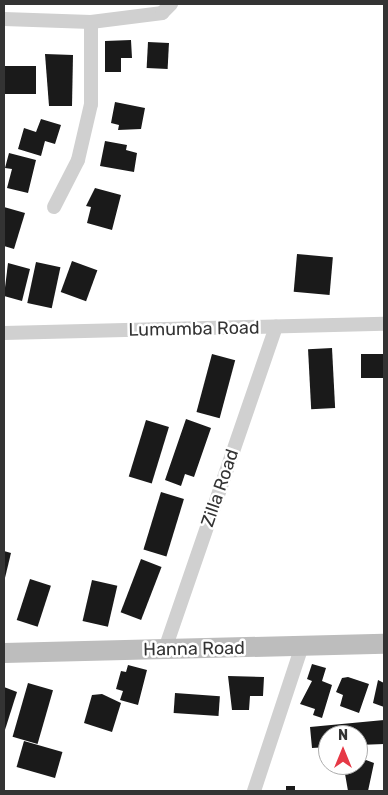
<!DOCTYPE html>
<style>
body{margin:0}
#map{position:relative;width:388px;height:795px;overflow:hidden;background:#fff;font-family:Rubik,sans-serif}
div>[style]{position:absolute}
.building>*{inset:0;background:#1a1a1a;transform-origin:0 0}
.street>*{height:14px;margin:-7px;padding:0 7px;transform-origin:7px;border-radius:7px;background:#d0d0d0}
.secondary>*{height:20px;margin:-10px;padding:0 10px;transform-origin:10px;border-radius:10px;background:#bdbdbd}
span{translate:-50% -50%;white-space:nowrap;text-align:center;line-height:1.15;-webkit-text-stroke:5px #fff;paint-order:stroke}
.street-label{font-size:18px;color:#333}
.frame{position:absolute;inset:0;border:5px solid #333;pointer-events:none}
.north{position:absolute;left:318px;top:725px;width:50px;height:50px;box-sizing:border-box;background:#fff;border:1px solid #adadad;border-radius:50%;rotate:0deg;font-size:14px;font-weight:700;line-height:20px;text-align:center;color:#333}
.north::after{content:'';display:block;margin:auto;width:18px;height:22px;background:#e63946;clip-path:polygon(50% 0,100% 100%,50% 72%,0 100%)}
</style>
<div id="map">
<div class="building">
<div style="clip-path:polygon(131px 40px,132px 58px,121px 58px,121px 72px,105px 72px,105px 41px)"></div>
<div style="left:148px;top:42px;width:21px;height:26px;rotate:3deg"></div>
<div style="clip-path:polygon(45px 54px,73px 55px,72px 106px,49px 106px)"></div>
<div style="left:4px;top:66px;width:32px;height:28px"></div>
<div style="clip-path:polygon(115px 102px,145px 108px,141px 129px,118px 130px,119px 125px,111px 123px)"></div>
<div style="clip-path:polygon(41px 119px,61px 125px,55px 144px,45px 141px,41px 156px,18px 149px,24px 128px,36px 132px)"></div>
<div style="clip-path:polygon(105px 141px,127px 145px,126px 150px,137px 153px,134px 172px,100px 166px)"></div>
<div style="clip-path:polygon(9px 153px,36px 160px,28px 193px,7px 188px,12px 169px,5px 168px)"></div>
<div style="clip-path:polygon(95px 188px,121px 195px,112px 230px,87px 223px,91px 207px,86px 206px)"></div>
<div style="clip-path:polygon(4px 207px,25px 213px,14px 249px,4px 246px)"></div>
<div style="left:297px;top:254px;width:36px;height:38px;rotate:5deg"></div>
<div style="left:72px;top:261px;width:27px;height:33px;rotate:20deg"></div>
<div style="left:36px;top:262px;width:25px;height:42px;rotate:12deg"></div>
<div style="clip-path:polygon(8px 263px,30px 269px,22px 301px,4px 296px)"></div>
<div style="left:332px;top:348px;width:60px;height:24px;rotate:87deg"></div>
<div style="left:212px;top:354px;width:24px;height:60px;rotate:15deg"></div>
<div style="left:361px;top:354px;width:23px;height:24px"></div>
<div style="clip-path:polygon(186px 419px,211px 428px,194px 477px,185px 474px,181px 486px,165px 480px)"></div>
<div style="left:146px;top:420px;width:24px;height:59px;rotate:17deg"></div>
<div style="left:161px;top:492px;width:24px;height:60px;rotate:17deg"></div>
<div style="clip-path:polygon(4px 551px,11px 553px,4px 582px)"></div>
<div style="left:141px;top:559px;width:22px;height:57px;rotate:21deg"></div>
<div style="left:30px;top:579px;width:22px;height:43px;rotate:18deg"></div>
<div style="left:92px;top:580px;width:26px;height:42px;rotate:13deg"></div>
<div style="clip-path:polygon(312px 664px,326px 668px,322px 681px,332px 685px,322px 718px,313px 715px,315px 709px,300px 704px,312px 681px,307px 679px)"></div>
<div style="clip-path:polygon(128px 665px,147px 670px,138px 705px,120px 700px,123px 691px,116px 689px,121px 671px,126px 672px)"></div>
<div style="clip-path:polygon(228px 676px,264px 677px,263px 696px,250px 696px,249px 710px,232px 710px)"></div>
<div style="clip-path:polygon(348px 677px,369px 684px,359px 713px,340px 706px,343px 695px,336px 692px,342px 678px)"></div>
<div style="clip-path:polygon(378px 680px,384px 683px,384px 707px,373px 703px)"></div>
<div style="left:28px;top:683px;width:26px;height:56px;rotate:16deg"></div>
<div style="clip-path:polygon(4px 687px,17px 692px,4px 733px)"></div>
<div style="left:175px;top:693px;width:45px;height:20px;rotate:4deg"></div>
<div style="clip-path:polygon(102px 694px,121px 703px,112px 732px,84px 723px,92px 695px)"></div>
<div style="clip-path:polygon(384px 720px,384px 744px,358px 745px,358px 735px,328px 735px,328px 747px,312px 748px,310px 727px)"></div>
<div style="left:24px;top:741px;width:40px;height:27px;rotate:16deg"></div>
<div style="clip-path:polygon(358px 757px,374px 763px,368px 791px,348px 791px,344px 768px,358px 765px)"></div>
<div style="left:286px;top:786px;width:9px;height:5px"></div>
</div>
<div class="street">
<div style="left:4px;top:19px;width:87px;rotate:2deg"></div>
<div style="left:91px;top:22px;width:72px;rotate:-7.2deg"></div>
<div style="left:162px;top:13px;width:13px;rotate:-45deg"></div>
<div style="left:54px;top:207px;width:53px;rotate:-62.9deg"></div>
<div style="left:78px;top:160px;width:57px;rotate:-76.9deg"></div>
<div style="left:91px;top:104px;width:82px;rotate:-90deg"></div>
<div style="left:4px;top:333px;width:380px;rotate:-1.4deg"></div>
<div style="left:165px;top:649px;width:341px;rotate:-71deg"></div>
<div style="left:254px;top:791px;width:153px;rotate:-71.7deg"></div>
</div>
<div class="secondary">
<div style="left:4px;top:653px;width:380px;rotate:-1.4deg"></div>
</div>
<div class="street-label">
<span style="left:194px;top:329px;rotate:-1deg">Lumumba Road</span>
<span style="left:220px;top:488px;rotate:-71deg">Zilla Road</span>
<span style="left:194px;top:649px;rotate:-1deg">Hanna Road</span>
</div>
<div class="frame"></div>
<div class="north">N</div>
</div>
